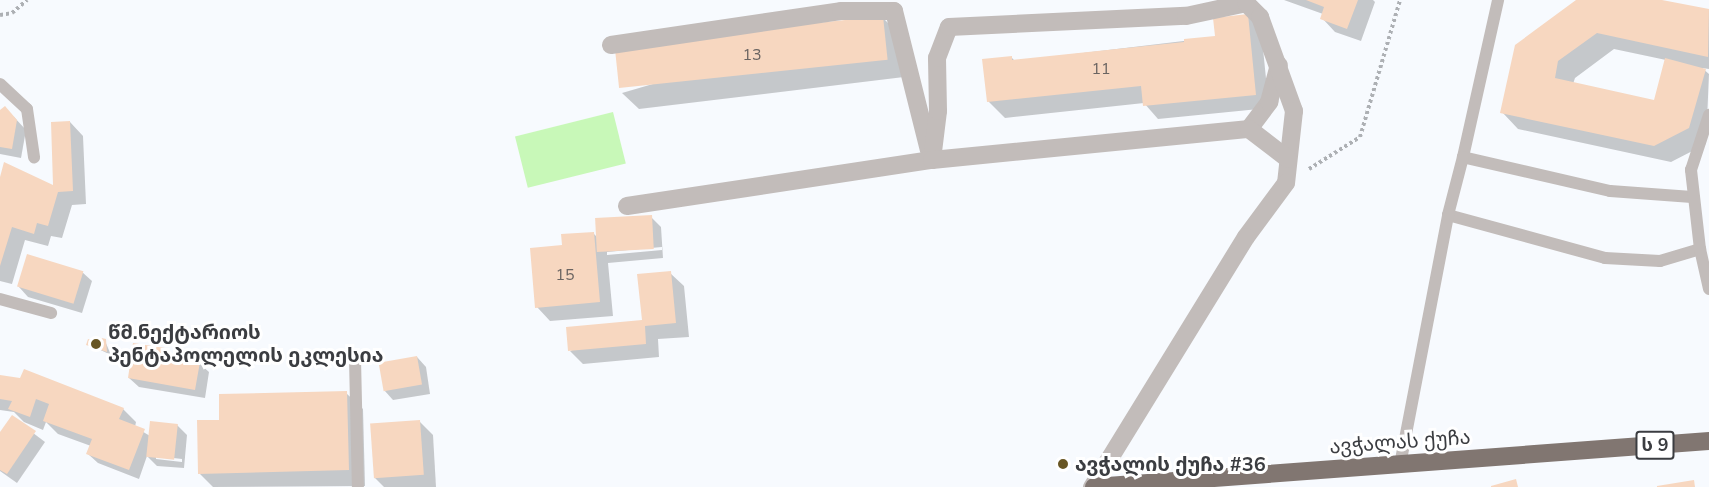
<!DOCTYPE html>
<meta charset="utf-8">
<style>
body{margin:0}
#map{position:relative;width:1709px;height:487px;overflow:hidden;background:#f7fafe;font-family:"Nunito Sans","Noto Sans Georgian",sans-serif}
div>[style]{position:absolute}
.green>*{inset:0;background:#c8f8b8;transform-origin:0 0}
.shadow>*{inset:0;background:#0003}
.building>*{inset:0;background:#f7d7c0;transform-origin:0 0}
.path>*{height:4px;margin-top:-2px;transform-origin:0;background:repeating-linear-gradient(90deg,#adb0b4 0 3px,transparent 0 6px)}
.lane>*{height:12px;margin:-6px;padding:0 6px;transform-origin:6px;border-radius:6px;background:#c2bcba}
.street>*{height:18px;margin:-9px;padding:0 9px;transform-origin:9px;border-radius:9px;background:#c2bcba}
.highway>*{height:18px;margin:-9px;padding:0 9px;transform-origin:9px;border-radius:9px;background:#817671}
.dots>*{width:16px;height:16px;translate:-50% -50%;box-sizing:border-box;border:3px solid #fff;border-radius:50%}
span{translate:-50% -50%;white-space:nowrap;text-align:center;line-height:1.15;-webkit-text-stroke:6px #fff;paint-order:stroke}
.number-label{font-size:16px;color:#6a6461}
.number-label span{-webkit-text-stroke-width:0}
.shield-label span{padding:2px 4px;background:#fff;border:2px solid;border-radius:4px;-webkit-text-stroke-width:0}
.shield-label{font-size:18px;color:#3b3d41;font-weight:700}
.poi-label{font-size:20px;color:#3b3d41;font-weight:700}
.left{translate:0 -50%;text-align:left}
.street-label{font-size:20px;color:#3b3d41}
</style>
<div id="map">
<div class="green">
<div style="left:613px;top:112px;width:53px;height:101px;rotate:76deg"></div>
</div>
<div class="shadow">
<div style="clip-path:polygon(1284px 0,1373px 0,1375px 2px,1361px 41px,1335px 32px,1322px 18px,1323px 14px)"></div>
<div style="clip-path:polygon(evenodd,1578px 0,1654px 0,1709px 10px,1709px 69px,1702px 68px,1709px 74px,1706px 144px,1671px 162px,1518px 129px,1502px 112px,1578px 0,1614px 49px,1666px 60px,1655px 101px,1573px 84px,1575px 78px,1614px 49px)"></div>
<div style="clip-path:polygon(1247px 16px,1261px 29px,1269px 108px,1158px 119px,1144px 103px,1005px 118px,988px 101px,1012px 58px,1015px 61px,1217px 37px)"></div>
<div style="clip-path:polygon(882px 17px,899px 34px,904px 77px,639px 109px,622px 93px)"></div>
<div style="clip-path:polygon(0 111px,14px 117px,26px 130px,21px 158px,0 154px)"></div>
<div style="clip-path:polygon(70px 122px,83px 136px,86px 204px,72px 205px,62px 238px,51px 236px,48px 246px,25px 240px,12px 284px,0 281px,0 182px,55px 187px)"></div>
<div style="clip-path:polygon(evenodd,651px 217px,661px 227px,663px 258px,608px 263px,613px 316px,550px 321px,537px 307px,564px 246px,593px 233px,598px 238px,651px 217px,662px 247px,662px 250px,607px 255px,607px 252px,662px 247px)"></div>
<div style="clip-path:polygon(82px 272px,92px 281px,82px 313px,28px 297px,19px 287px)"></div>
<div style="clip-path:polygon(670px 273px,684px 286px,689px 337px,658px 339px,659px 357px,583px 364px,570px 351px,643px 321px)"></div>
<div style="clip-path:polygon(105px 341px,111px 355px,88px 344px,96px 343px)"></div>
<div style="clip-path:polygon(164px 350px,173px 359px,199px 363px,209px 372px,205px 398px,139px 387px,129px 378px)"></div>
<div style="clip-path:polygon(417px 357px,426px 367px,430px 394px,393px 400px,384px 390px)"></div>
<div style="clip-path:polygon(evenodd,0 377px,123px 409px,136px 422px,135px 427px,150px 436px,177px 425px,187px 435px,184px 468px,157px 466px,147px 456px,139px 479px,98px 463px,88px 454px,91px 446px,58px 434px,46px 422px,43px 430px,24px 422px,14px 412px,0 410px,0 377px,156px 456px,182px 459px,182px 462px,156px 459px,156px 456px)"></div>
<div style="clip-path:polygon(346px 393px,363px 409px,365px 486px,213px 487px,200px 474px,221px 421px)"></div>
<div style="clip-path:polygon(12px 417px,45px 442px,17px 483px,0 471px,0 435px)"></div>
<div style="clip-path:polygon(420px 422px,433px 435px,436px 487px,384px 487px,374px 477px)"></div>
</div>
<div class="building">
<div style="clip-path:polygon(1306px 0,1358px 0,1347px 29px,1320px 19px,1324px 7px)"></div>
<div style="clip-path:polygon(1576px 0,1662px 0,1709px 9px,1708px 57px,1597px 33px,1558px 61px,1555px 78px,1654px 100px,1665px 58px,1706px 69px,1689px 128px,1654px 146px,1500px 113px,1515px 45px)"></div>
<div style="clip-path:polygon(1248px 14px,1256px 95px,1143px 106px,1141px 86px,987px 102px,982px 59px,1012px 56px,1012px 60px,1184px 42px,1184px 39px,1215px 36px,1213px 18px)"></div>
<div style="left:883px;top:16px;width:44px;height:270px;rotate:84deg"></div>
<div style="clip-path:polygon(5px 106px,17px 120px,12px 149px,0 147px,0 110px)"></div>
<div style="clip-path:polygon(70px 121px,73px 191px,58px 192px,48px 226px,37px 223px,34px 234px,12px 227px,0 266px,0 177px,4px 162px,53px 185px,51px 122px)"></div>
<div style="left:652px;top:215px;width:34px;height:57px;rotate:87deg"></div>
<div style="clip-path:polygon(594px 232px,600px 302px,535px 308px,530px 248px,562px 245px,561px 234px)"></div>
<div style="left:27px;top:254px;width:59px;height:34px;rotate:17deg"></div>
<div style="clip-path:polygon(671px 271px,676px 323px,645px 326px,646px 344px,568px 351px,566px 327px,642px 320px,637px 274px)"></div>
<div style="clip-path:polygon(97px 337px,106px 339px,107px 352px,86px 345px,88px 339px,95px 341px)"></div>
<div style="clip-path:polygon(133px 343px,165px 348px,163px 356px,200px 362px,195px 390px,128px 378px)"></div>
<div style="left:417px;top:356px;width:29px;height:39px;rotate:80deg"></div>
<div style="clip-path:polygon(24px 369px,124px 408px,119px 419px,145px 429px,129px 470px,86px 454px,92px 439px,43px 421px,49px 404px,36px 399px,30px 417px,8px 409px,12px 401px,0 399px,0 375px,20px 378px)"></div>
<div style="clip-path:polygon(347px 391px,349px 470px,198px 474px,197px 420px,219px 420px,219px 394px)"></div>
<div style="clip-path:polygon(12px 415px,36px 431px,7px 474px,0 470px,0 432px)"></div>
<div style="left:420px;top:420px;width:55px;height:50px;rotate:86deg"></div>
<div style="left:150px;top:421px;width:28px;height:36px;rotate:6deg"></div>
<div style="clip-path:polygon(1516px 479px,1518px 487px,1491px 487px,1491px 486px)"></div>
<div style="clip-path:polygon(1694px 480px,1695px 487px,1657px 487px,1657px 486px)"></div>
</div>
<div class="path">
<div style="left:0;top:15px;width:12px;rotate:-9deg"></div>
<div style="left:12px;top:13px;width:20px;rotate:-41deg"></div>
<div style="left:1309px;top:169px;width:60px;rotate:-32.1deg"></div>
<div style="left:1360px;top:137px;width:143px;rotate:-73.7deg"></div>
</div>
<div class="lane">
<div style="left:0;top:84px;width:37px;rotate:43deg"></div>
<div style="left:27px;top:109px;width:49px;rotate:81.7deg"></div>
<div style="left:1463px;top:157px;width:161px;rotate:-77.4deg"></div>
<div style="left:1692px;top:197px;width:82px;rotate:-175.8deg"></div>
<div style="left:1610px;top:191px;width:151px;rotate:-167deg"></div>
<div style="left:1463px;top:157px;width:60px;rotate:104.5deg"></div>
<div style="left:1448px;top:215px;width:163px;rotate:15.3deg"></div>
<div style="left:1605px;top:258px;width:55px;rotate:3.1deg"></div>
<div style="left:1660px;top:261px;width:42px;rotate:-16.7deg"></div>
<div style="left:1700px;top:249px;width:41px;rotate:77.3deg"></div>
<div style="left:1700px;top:249px;width:80px;rotate:-96.5deg"></div>
<div style="left:1691px;top:170px;width:58px;rotate:-71.9deg"></div>
<div style="left:0;top:299px;width:53px;rotate:15.4deg"></div>
<div style="left:355px;top:359px;width:128px;rotate:88.7deg"></div>
<div style="left:1400px;top:465px;width:255px;rotate:-79.1deg"></div>
</div>
<div class="street">
<div style="left:611px;top:45px;width:232px;rotate:-8.4deg"></div>
<div style="left:841px;top:11px;width:53px"></div>
<div style="left:894px;top:11px;width:143px;rotate:75.9deg"></div>
<div style="left:1249px;top:129px;width:34px;rotate:-53deg"></div>
<div style="left:1269px;top:102px;width:38px;rotate:-75deg"></div>
<div style="left:932px;top:160px;width:49px;rotate:-83deg"></div>
<div style="left:938px;top:111px;width:53px;rotate:-91.1deg"></div>
<div style="left:937px;top:58px;width:33px;rotate:-69deg"></div>
<div style="left:949px;top:27px;width:237px;rotate:-2.7deg"></div>
<div style="left:1186px;top:16px;width:61px;rotate:-12.2deg"></div>
<div style="left:1246px;top:3px;width:20px;rotate:45deg"></div>
<div style="left:1260px;top:17px;width:100px;rotate:70.1deg"></div>
<div style="left:1294px;top:111px;width:72px;rotate:96.3deg"></div>
<div style="left:1286px;top:183px;width:67px;rotate:126.5deg"></div>
<div style="left:1246px;top:237px;width:294px;rotate:121.6deg"></div>
<div style="left:627px;top:206px;width:308px;rotate:-8.6deg"></div>
<div style="left:932px;top:160px;width:319px;rotate:-5.6deg"></div>
<div style="left:1249px;top:129px;width:49px;rotate:37.6deg"></div>
</div>
<div class="highway">
<div style="left:1094px;top:487px;width:617px;rotate:-4.28deg"></div>
</div>
<div class="dots">
<div style="left:96px;top:344px;background:#685624"></div>
<div style="left:1063px;top:464px;background:#685624"></div>
</div>
<div class="number-label">
<span style="left:752px;top:55px">13</span>
<span style="left:1101px;top:69px">11</span>
<span style="left:565px;top:275px">15</span>
</div>
<div class="shield-label">
<span style="left:1655px;top:445px">ს 9</span>
</div>
<div class="poi-label">
<span class="left" style="left:108px;top:344px">წმ.ნექტარიოს<br>პენტაპოლელის ეკლესია</span>
<span class="left" style="left:1075px;top:464px">ავჭალის ქუჩა #36</span>
</div>
<div class="street-label">
<span style="left:1400px;top:442px;rotate:-4deg">ავჭალას ქუჩა</span>
</div>
</div>
